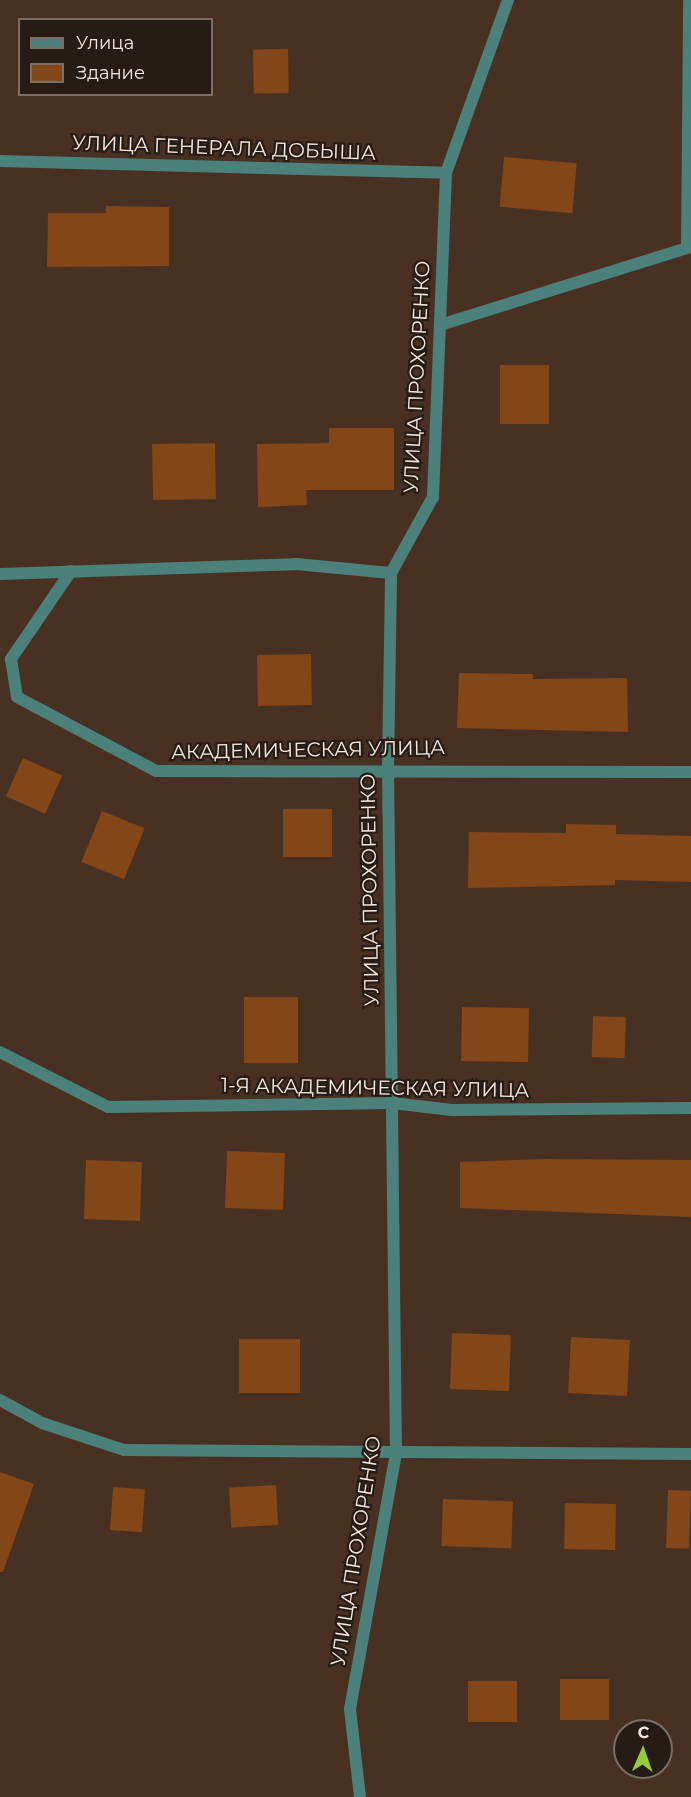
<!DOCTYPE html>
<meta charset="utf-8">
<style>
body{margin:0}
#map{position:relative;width:691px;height:1797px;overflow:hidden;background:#483122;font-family:Montserrat,sans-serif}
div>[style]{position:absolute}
.building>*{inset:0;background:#824618;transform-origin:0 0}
.street>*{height:12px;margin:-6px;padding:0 6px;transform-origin:6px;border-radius:6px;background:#4c807a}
span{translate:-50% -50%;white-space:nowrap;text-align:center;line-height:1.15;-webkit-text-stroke:4.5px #261c15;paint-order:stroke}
.street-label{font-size:20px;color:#f7e8de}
.legend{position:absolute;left:18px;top:18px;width:195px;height:78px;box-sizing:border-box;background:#261c15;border:2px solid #7a6e65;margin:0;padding:8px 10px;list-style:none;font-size:18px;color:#f7e8de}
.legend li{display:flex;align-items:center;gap:12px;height:30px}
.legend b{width:30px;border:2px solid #7a6e65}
.north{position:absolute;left:613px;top:1719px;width:60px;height:60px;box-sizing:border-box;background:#261c15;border:2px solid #7a6e65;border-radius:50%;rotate:2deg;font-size:16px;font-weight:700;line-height:24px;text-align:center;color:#f7e8de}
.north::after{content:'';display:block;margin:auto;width:21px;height:27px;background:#95cc3b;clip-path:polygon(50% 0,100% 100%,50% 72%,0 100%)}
</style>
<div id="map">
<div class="building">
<div style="left:288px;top:49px;width:44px;height:35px;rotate:89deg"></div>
<div style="left:504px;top:157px;width:73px;height:50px;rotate:5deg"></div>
<div style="clip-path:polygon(106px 206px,169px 207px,169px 266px,47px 267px,48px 213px,106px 213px)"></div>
<div style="left:549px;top:365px;width:59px;height:49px;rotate:90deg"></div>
<div style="clip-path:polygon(329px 428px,394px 428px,394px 490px,306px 490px,307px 505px,258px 507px,257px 444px,329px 443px)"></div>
<div style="left:215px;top:443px;width:56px;height:63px;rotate:89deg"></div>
<div style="left:311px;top:654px;width:51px;height:54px;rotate:89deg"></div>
<div style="clip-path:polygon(459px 673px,533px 674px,533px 679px,627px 678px,628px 732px,457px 728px)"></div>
<div style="left:23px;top:758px;width:43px;height:42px;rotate:24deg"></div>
<div style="left:283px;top:809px;width:49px;height:48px"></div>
<div style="left:102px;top:811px;width:46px;height:55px;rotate:22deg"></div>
<div style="clip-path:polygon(566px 824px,616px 825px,616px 834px,691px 836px,691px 882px,615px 880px,615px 885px,468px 888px,469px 832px,566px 833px)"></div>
<div style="left:244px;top:997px;width:54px;height:66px"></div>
<div style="left:462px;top:1007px;width:67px;height:54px;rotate:1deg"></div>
<div style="left:593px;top:1016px;width:33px;height:41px;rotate:2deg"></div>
<div style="left:227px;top:1151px;width:58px;height:57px;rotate:2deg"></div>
<div style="clip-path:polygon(543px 1159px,691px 1160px,691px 1217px,460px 1208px,460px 1162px)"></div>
<div style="left:86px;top:1160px;width:56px;height:59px;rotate:2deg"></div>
<div style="left:452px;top:1333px;width:59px;height:56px;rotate:2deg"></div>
<div style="left:571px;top:1337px;width:59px;height:56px;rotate:3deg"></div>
<div style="left:239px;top:1339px;width:61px;height:54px"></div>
<div style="clip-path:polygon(0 1472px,34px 1484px,3px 1572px,0 1572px)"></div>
<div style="left:276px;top:1485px;width:40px;height:47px;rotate:87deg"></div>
<div style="left:113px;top:1487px;width:32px;height:43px;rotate:4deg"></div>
<div style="left:668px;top:1490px;width:23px;height:58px;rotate:2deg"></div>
<div style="left:443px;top:1499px;width:70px;height:47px;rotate:2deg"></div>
<div style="left:565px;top:1503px;width:51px;height:46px;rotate:1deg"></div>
<div style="left:560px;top:1679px;width:49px;height:41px"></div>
<div style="left:468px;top:1681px;width:49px;height:41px"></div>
</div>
<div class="street">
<div style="left:0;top:161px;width:446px;rotate:1.5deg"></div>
<div style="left:440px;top:325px;width:259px;rotate:-17.3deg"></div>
<div style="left:687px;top:248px;width:248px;rotate:-89.5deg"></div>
<div style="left:71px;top:571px;width:107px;rotate:124.3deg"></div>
<div style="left:11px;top:659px;width:38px;rotate:81deg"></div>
<div style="left:17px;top:697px;width:157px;rotate:28deg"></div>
<div style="left:156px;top:771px;width:535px;rotate:0.11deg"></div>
<div style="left:0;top:574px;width:296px;rotate:-1.9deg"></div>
<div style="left:296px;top:564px;width:95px;rotate:5.4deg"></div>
<div style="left:0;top:1052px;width:121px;rotate:27deg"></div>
<div style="left:108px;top:1107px;width:284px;rotate:-0.8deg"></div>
<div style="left:392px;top:1103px;width:60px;rotate:6.7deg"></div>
<div style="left:452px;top:1110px;width:239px;rotate:-0.5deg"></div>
<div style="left:0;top:1400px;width:48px;rotate:28.7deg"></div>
<div style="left:42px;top:1423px;width:86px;rotate:18.2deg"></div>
<div style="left:124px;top:1450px;width:567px;rotate:0.4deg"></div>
<div style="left:360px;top:1797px;width:89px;rotate:-96.5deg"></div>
<div style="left:350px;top:1709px;width:260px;rotate:-79.8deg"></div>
<div style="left:396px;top:1453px;width:684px;rotate:-90.67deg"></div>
<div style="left:388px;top:769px;width:196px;rotate:-89.1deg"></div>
<div style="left:391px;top:573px;width:87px;rotate:-61.1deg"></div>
<div style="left:433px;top:497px;width:324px;rotate:-87.7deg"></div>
<div style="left:446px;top:173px;width:184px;rotate:-70.3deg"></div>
</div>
<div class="street-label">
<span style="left:224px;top:148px;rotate:2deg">УЛИЦА ГЕНЕРАЛА ДОБЫША</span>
<span style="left:417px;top:377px;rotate:-87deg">УЛИЦА ПРОХОРЕНКО</span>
<span style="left:308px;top:750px;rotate:-1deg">АКАДЕМИЧЕСКАЯ УЛИЦА</span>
<span style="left:370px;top:890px;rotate:-91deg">УЛИЦА ПРОХОРЕНКО</span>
<span style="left:375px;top:1088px;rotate:1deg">1-Я АКАДЕМИЧЕСКАЯ УЛИЦА</span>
<span style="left:356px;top:1551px;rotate:-81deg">УЛИЦА ПРОХОРЕНКО</span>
</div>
<ul class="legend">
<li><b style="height:8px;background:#4c807a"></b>Улица</li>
<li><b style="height:16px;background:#824618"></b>Здание</li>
</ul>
<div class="north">С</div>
</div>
